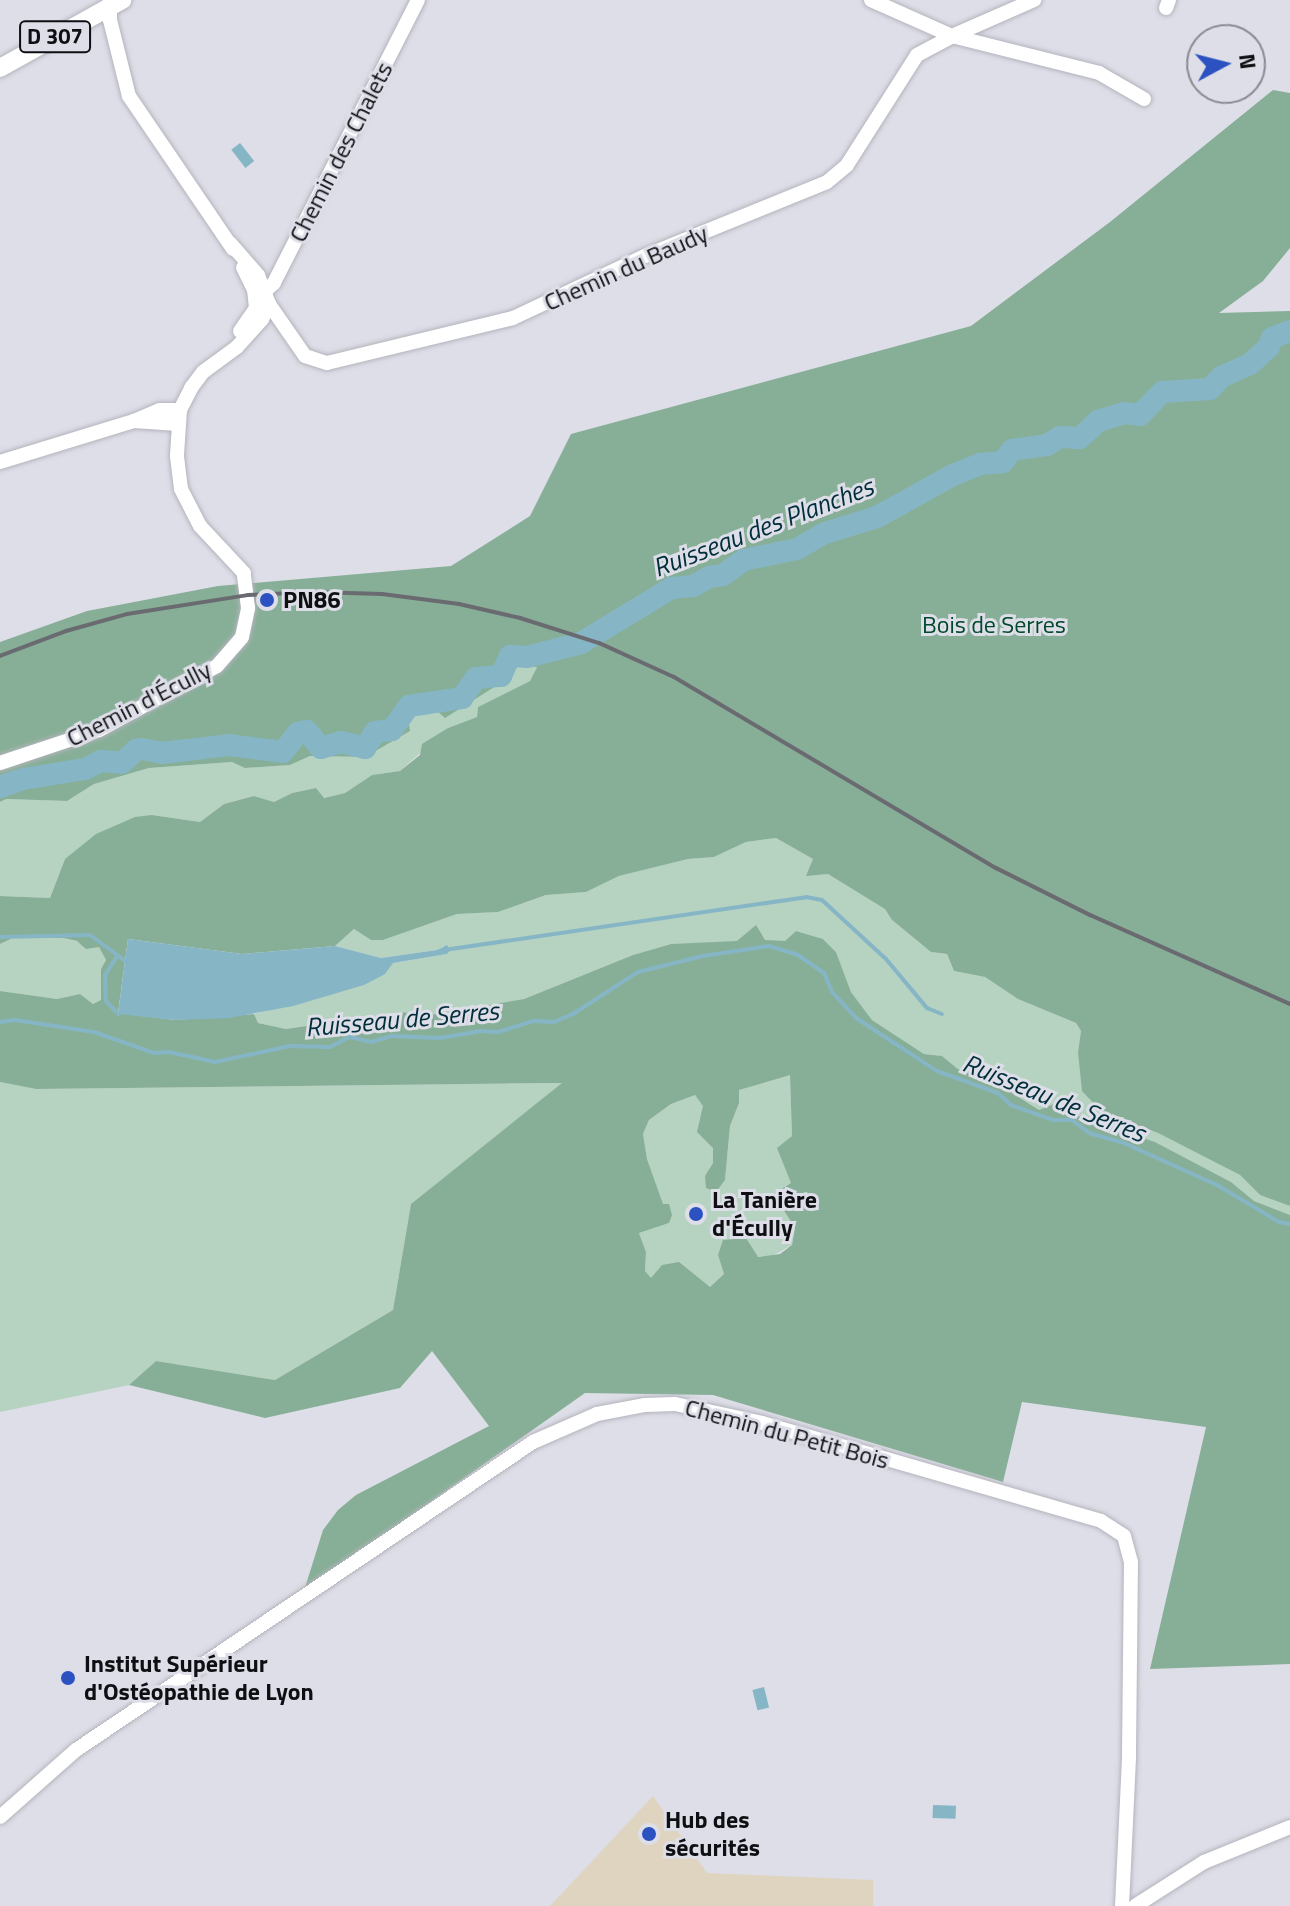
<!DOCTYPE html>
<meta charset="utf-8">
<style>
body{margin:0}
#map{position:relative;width:1290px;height:1906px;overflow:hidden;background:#dddee7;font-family:"Titillium Web",sans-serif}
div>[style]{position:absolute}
.education>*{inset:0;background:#ded4bf}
.green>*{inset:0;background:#b6d2c0}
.forest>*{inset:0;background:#87af97}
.water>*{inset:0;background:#86b6c6;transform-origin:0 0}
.stream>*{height:4px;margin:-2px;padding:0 2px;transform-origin:2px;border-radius:2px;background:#86b6c6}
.river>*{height:22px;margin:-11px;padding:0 11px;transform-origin:11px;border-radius:11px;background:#86b6c6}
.roads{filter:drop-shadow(0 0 2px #b4b4bd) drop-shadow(0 0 2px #b4b4bd)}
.minor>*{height:14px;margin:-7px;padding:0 7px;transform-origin:7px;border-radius:7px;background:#fff}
.major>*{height:18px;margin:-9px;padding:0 9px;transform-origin:9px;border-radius:9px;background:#fff}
.rail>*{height:4px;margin:-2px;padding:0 2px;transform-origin:2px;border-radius:2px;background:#6a6b70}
.dots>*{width:22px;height:22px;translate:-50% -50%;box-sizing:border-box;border:4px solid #dddee7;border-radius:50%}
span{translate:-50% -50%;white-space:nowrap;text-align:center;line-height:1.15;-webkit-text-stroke:6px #dddee7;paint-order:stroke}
.shield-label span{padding:2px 6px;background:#dddee7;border:2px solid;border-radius:6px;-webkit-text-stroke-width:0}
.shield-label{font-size:22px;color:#0e0f12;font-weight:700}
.street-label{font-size:24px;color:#0e0f12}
.poi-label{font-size:24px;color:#0e0f12;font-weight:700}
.left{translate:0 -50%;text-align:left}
.park-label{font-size:24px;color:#00492a}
.water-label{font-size:26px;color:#002e3b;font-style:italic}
.north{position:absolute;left:1186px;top:24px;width:80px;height:80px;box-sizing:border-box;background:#dddee7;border:2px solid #8a8b92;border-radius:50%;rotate:83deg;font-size:22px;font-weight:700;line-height:32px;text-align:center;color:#0e0f12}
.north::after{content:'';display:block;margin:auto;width:28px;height:36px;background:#2c52c2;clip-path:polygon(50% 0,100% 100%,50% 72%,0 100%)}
</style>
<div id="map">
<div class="education">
<div style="clip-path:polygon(653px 1796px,707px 1873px,873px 1880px,873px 1906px,550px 1906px)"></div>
</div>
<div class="green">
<div style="clip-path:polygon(526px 664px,537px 667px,530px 681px,478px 707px,477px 717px,448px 728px,400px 771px,372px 775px,345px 793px,323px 798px,316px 788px,292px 793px,274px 802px,254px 796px,224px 804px,200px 822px,152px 815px,65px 859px,50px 898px,0 896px,0 802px,6px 799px,67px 801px,94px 784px,149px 768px,232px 762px,246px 768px,290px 765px,310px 756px,365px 757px,421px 710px,435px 709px,514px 666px)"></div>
<div style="clip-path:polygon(776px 838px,813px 859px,807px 875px,828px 874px,886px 909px,892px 920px,931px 952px,947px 954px,954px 971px,985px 977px,1018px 999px,1076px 1023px,1081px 1031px,1078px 1052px,1102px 1112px,1158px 1133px,1240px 1175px,1260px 1195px,1290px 1206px,1290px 1215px,1254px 1201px,1231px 1182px,1155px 1142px,1075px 1115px,1059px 1102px,1039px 1111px,1001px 1086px,958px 1069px,942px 1056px,924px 1054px,872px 1020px,851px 992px,836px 952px,823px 939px,796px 931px,785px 941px,671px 944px,633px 955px,524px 999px,464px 1011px,424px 1016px,403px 1012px,286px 1029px,258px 1023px,254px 1014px,364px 985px,393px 963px,447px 954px,444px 946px,437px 950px,381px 958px,335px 946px,354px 929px,371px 940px,383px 940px,457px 914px,498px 912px,546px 895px,586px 892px,619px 876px,688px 859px,714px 857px,746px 842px)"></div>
<div style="clip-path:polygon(15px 937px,63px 938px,99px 947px,106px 960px,101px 969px,101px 1000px,93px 1004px,80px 994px,57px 999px,0 991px,0 944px)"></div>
<div style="clip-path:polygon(790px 1074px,792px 1136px,778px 1148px,791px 1183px,783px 1188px,783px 1209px,795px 1228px,792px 1245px,770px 1257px,718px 1255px,724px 1274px,710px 1287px,651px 1279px,645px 1271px,646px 1252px,639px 1233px,669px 1223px,647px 1159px,643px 1134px,649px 1120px,671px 1104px,695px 1095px,703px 1105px,713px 1148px,713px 1163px,705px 1177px,725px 1180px,730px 1126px,739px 1103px,739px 1090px)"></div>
<div style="clip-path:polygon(0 1082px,36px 1089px,563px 1083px,411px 1204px,393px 1310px,275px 1380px,156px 1361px,129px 1385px,0 1412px)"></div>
</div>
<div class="forest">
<div style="clip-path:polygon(evenodd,1273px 90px,1290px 93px,1290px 248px,1263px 281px,1219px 313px,1290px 311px,1290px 1206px,1260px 1195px,1240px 1175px,1158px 1133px,1102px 1112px,1082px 1091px,1078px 1052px,1081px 1031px,1076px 1023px,1018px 999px,985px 977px,954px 971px,947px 954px,931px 952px,892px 920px,885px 909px,828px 874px,806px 876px,813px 859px,776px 838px,746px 842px,714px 857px,688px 859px,619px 876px,586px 892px,546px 895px,498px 912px,457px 914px,383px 940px,371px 940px,354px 929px,335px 946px,242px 954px,128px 939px,118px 1013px,175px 1020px,254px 1014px,258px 1023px,286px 1029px,403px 1012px,424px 1016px,524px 999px,633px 955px,671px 944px,737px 941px,756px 925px,765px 940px,785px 941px,796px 931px,823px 939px,836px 952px,851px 992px,872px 1020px,924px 1054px,942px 1056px,958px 1069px,1001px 1086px,1039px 1110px,1059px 1102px,1075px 1115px,1155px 1142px,1231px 1182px,1254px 1201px,1290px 1215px,1290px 1664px,1150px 1669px,1206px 1427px,1022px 1402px,1003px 1482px,713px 1395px,585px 1393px,304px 1591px,323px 1530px,338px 1510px,356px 1495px,489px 1426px,432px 1351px,400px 1388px,265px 1418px,129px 1385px,156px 1361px,275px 1380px,393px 1310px,411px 1204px,562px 1083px,36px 1089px,0 1082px,0 991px,57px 999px,80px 994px,93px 1004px,101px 1000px,101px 969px,106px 960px,99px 947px,86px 949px,77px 941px,63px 938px,15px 937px,0 944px,0 896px,50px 898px,65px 859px,96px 834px,135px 817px,152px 815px,200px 822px,224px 804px,254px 796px,274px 802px,292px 793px,316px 788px,324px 798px,345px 793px,372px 775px,400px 771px,420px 755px,422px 744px,448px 728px,477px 717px,478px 707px,530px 681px,537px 667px,514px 666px,507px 679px,445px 718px,435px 709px,421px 710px,408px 718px,410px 731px,365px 757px,310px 756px,290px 765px,245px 768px,232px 762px,149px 768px,94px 784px,67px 801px,6px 799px,0 802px,0 642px,87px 611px,218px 586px,451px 566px,530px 516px,571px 434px,971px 326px,1110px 222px,1273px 90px,790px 1075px,792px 1136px,777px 1148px,791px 1183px,783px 1188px,783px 1209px,795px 1228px,792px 1245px,780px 1254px,758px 1257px,746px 1238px,723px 1240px,718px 1255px,724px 1274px,710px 1287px,679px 1262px,662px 1265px,651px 1278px,645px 1271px,646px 1252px,639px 1233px,669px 1223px,672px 1215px,669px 1204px,663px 1204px,647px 1159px,643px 1134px,649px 1120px,671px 1104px,695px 1095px,703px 1106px,697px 1132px,713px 1148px,713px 1163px,705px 1176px,706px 1188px,716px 1192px,725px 1180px,730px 1126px,739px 1103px,739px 1090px,790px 1075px)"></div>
</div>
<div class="water">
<div style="left:240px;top:143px;width:23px;height:11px;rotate:52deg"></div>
<div style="clip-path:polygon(128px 939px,242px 954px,335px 946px,381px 958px,437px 950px,447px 945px,450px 950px,447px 954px,393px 963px,385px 974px,364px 985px,293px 1006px,229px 1018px,175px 1020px,118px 1014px)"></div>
<div style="left:764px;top:1687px;width:21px;height:12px;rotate:76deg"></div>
<div style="left:933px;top:1805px;width:23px;height:13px;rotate:2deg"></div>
</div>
<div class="stream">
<div style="left:0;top:937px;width:90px;rotate:-1.3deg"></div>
<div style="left:90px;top:935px;width:47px;rotate:36.4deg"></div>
<div style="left:444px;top:950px;width:366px;rotate:-8.3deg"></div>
<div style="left:806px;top:897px;width:16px;rotate:11deg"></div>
<div style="left:822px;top:900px;width:87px;rotate:42.7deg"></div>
<div style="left:886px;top:959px;width:64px;rotate:50.1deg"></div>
<div style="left:927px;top:1008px;width:16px;rotate:22deg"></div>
<div style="left:116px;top:958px;width:20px;rotate:123deg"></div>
<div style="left:105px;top:975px;width:26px;rotate:88deg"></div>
<div style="left:106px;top:1001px;width:18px;rotate:47deg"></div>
<div style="left:0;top:1022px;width:15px;rotate:-8deg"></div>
<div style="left:15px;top:1020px;width:80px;rotate:8.6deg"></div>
<div style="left:94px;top:1032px;width:64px;rotate:19.3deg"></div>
<div style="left:154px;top:1053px;width:15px;rotate:-4deg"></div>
<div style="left:169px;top:1052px;width:47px;rotate:12.3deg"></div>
<div style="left:215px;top:1062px;width:77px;rotate:-12deg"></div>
<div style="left:290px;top:1046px;width:40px;rotate:1.4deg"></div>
<div style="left:330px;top:1047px;width:22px;rotate:-27deg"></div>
<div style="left:350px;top:1037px;width:22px;rotate:13deg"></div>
<div style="left:371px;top:1042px;width:22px;rotate:-16deg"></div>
<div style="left:392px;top:1036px;width:48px;rotate:2.4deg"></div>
<div style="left:440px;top:1038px;width:41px;rotate:-9.9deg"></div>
<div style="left:480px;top:1031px;width:18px;rotate:3deg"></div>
<div style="left:498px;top:1032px;width:38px;rotate:-17deg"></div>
<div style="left:534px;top:1021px;width:20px;rotate:3deg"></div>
<div style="left:554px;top:1022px;width:21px;rotate:-23deg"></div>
<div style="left:573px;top:1014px;width:77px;rotate:-32.9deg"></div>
<div style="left:638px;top:972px;width:67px;rotate:-13.8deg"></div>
<div style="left:703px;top:956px;width:67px;rotate:-8.6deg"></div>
<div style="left:769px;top:946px;width:30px;rotate:17deg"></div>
<div style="left:798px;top:955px;width:32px;rotate:35deg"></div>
<div style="left:824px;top:973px;width:21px;rotate:67deg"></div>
<div style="left:832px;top:992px;width:35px;rotate:47deg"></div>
<div style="left:856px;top:1018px;width:97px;rotate:33.2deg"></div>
<div style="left:937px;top:1071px;width:65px;rotate:19.8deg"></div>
<div style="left:998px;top:1093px;width:18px;rotate:43deg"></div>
<div style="left:1011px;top:1105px;width:45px;rotate:19.7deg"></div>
<div style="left:1053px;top:1120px;width:19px"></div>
<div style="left:1072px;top:1120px;width:21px;rotate:37deg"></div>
<div style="left:1089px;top:1133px;width:36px;rotate:16deg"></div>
<div style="left:1124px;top:1143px;width:102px;rotate:24.3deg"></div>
<div style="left:1217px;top:1185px;width:72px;rotate:30.8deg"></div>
<div style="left:1279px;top:1222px;width:11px;rotate:10deg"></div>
</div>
<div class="river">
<div style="left:0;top:787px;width:24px;rotate:-19deg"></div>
<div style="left:23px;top:779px;width:63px;rotate:-9.2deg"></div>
<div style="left:85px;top:769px;width:18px;rotate:-27deg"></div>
<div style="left:101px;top:761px;width:21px;rotate:5deg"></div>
<div style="left:122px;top:763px;width:19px;rotate:-43deg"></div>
<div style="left:136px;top:750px;width:6px;rotate:-9deg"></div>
<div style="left:142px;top:749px;width:20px;rotate:11deg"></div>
<div style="left:162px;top:753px;width:67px;rotate:-6.8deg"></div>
<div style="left:229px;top:745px;width:54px;rotate:7.4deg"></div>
<div style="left:283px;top:752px;width:24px;rotate:-52deg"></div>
<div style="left:298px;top:733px;width:9px;rotate:-13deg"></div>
<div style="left:307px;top:731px;width:22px;rotate:51deg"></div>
<div style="left:321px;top:748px;width:21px;rotate:-17deg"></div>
<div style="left:341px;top:742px;width:25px;rotate:14deg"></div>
<div style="left:365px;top:748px;width:19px;rotate:-58deg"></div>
<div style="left:375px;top:732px;width:17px;rotate:-7deg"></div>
<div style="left:392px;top:730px;width:29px;rotate:-55deg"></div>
<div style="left:409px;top:706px;width:54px;rotate:-8.6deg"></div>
<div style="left:462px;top:698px;width:24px;rotate:-55deg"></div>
<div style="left:476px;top:678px;width:25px;rotate:-5deg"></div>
<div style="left:501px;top:676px;width:22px;rotate:-66deg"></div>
<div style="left:510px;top:656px;width:17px;rotate:3deg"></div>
<div style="left:527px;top:657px;width:56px;rotate:-14.5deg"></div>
<div style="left:581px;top:643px;width:105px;rotate:-31.4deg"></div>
<div style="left:671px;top:588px;width:22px;rotate:-5deg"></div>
<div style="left:693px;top:586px;width:18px;rotate:-29deg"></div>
<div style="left:709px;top:577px;width:14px;rotate:-8deg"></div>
<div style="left:723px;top:575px;width:26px;rotate:-36deg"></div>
<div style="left:744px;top:560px;width:54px;rotate:-11.7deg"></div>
<div style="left:797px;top:549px;width:32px;rotate:-30deg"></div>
<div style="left:825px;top:533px;width:54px;rotate:-17.1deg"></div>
<div style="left:877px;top:517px;width:87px;rotate:-28.9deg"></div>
<div style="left:953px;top:475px;width:29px;rotate:-22deg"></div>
<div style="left:980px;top:464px;width:23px;rotate:-5deg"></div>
<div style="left:1003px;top:462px;width:15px;rotate:-53deg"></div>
<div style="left:1012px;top:450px;width:35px;rotate:-8deg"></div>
<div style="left:1047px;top:445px;width:15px;rotate:-32deg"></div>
<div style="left:1060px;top:437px;width:20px;rotate:3deg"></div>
<div style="left:1080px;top:438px;width:25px;rotate:-43deg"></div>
<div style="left:1098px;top:421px;width:27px;rotate:-17deg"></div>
<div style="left:1124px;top:413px;width:16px;rotate:7deg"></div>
<div style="left:1140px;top:415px;width:32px;rotate:-46deg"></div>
<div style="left:1162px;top:392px;width:48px;rotate:-3.6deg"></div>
<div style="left:1210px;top:389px;width:16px;rotate:-47deg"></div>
<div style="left:1221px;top:377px;width:32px;rotate:-24deg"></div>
<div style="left:1250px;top:364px;width:25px;rotate:-42deg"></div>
<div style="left:1269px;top:347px;width:9px;rotate:-72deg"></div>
<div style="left:1272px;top:338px;width:19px;rotate:-21deg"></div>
</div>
<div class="roads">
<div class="minor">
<div style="left:110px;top:0;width:20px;rotate:90deg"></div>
<div style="left:110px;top:20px;width:78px;rotate:76deg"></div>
<div style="left:129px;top:96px;width:185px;rotate:55.8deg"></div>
<div style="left:418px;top:0;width:318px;rotate:117deg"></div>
<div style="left:274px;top:283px;width:24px;rotate:138deg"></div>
<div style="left:256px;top:299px;width:14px;rotate:21deg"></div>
<div style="left:269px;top:304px;width:63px;rotate:55.3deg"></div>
<div style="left:305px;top:356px;width:23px;rotate:18deg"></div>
<div style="left:327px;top:363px;width:191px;rotate:-13.6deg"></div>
<div style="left:513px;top:318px;width:146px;rotate:-25.2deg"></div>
<div style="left:645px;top:256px;width:196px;rotate:-22.1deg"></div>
<div style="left:827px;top:182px;width:26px;rotate:-40deg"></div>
<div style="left:847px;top:165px;width:130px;rotate:-57.5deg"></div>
<div style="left:917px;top:55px;width:40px;rotate:-28deg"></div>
<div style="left:952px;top:36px;width:152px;rotate:14.1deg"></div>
<div style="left:1099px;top:73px;width:52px;rotate:30deg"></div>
<div style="left:871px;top:0;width:89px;rotate:24deg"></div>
<div style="left:952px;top:36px;width:90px;rotate:-23.7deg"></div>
<div style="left:1166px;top:8px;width:9px;rotate:-69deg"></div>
<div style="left:240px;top:331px;width:28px;rotate:-55deg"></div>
<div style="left:256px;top:308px;width:18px;rotate:-96deg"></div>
<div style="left:254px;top:290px;width:25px;rotate:-116deg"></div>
<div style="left:178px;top:424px;width:44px;rotate:-176.1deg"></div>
<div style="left:134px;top:421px;width:28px;rotate:-23deg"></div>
<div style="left:160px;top:410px;width:20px"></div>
<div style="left:0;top:462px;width:140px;rotate:-17deg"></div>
<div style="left:0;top:763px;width:104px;rotate:-18.4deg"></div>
<div style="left:99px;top:730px;width:134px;rotate:-28.5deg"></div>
<div style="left:217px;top:666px;width:38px;rotate:-49deg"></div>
<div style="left:242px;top:637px;width:30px;rotate:-78deg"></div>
<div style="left:248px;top:608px;width:35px;rotate:-97deg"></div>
<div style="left:244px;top:573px;width:64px;rotate:-133.1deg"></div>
<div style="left:200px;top:526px;width:42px;rotate:-117.2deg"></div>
<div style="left:181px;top:489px;width:34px;rotate:-97deg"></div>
<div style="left:177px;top:455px;width:45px;rotate:-86.2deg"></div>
<div style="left:180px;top:410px;width:25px;rotate:-63deg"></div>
<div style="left:191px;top:388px;width:20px;rotate:-53deg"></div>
<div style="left:203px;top:372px;width:42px;rotate:-36.3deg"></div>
<div style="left:237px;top:347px;width:38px;rotate:-48deg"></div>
<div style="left:262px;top:319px;width:17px;rotate:-65deg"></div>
<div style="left:269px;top:304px;width:31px;rotate:-111deg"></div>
<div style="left:258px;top:275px;width:43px;rotate:-131.2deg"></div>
<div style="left:0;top:1817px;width:101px;rotate:-41.4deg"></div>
<div style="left:76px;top:1750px;width:551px;rotate:-33.98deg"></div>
<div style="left:533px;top:1442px;width:70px;rotate:-23.6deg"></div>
<div style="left:597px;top:1414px;width:49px;rotate:-10.6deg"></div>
<div style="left:645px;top:1405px;width:30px;rotate:-2deg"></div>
<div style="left:675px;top:1404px;width:89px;rotate:12.3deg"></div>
<div style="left:762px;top:1423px;width:353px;rotate:16.1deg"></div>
<div style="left:1101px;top:1521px;width:27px;rotate:33deg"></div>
<div style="left:1124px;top:1536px;width:27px;rotate:75deg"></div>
<div style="left:1131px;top:1562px;width:196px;rotate:90.6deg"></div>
<div style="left:1129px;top:1758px;width:148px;rotate:92.7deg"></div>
<div style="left:1135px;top:1906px;width:82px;rotate:-32.5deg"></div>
<div style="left:1204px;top:1862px;width:93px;rotate:-22.1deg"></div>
</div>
<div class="major">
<div style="left:0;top:68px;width:140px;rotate:-29.1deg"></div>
</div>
</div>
<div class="rail">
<div style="left:0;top:656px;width:71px;rotate:-20.7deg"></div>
<div style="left:66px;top:631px;width:63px;rotate:-15.6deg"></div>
<div style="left:127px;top:614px;width:122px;rotate:-8.9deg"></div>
<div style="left:248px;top:595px;width:67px;rotate:-2.6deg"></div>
<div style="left:315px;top:592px;width:67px;rotate:1.7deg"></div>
<div style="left:382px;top:594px;width:78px;rotate:7.4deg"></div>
<div style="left:459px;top:604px;width:63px;rotate:12.9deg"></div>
<div style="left:520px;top:618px;width:83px;rotate:17.6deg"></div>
<div style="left:599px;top:643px;width:82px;rotate:24.4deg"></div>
<div style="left:674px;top:677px;width:374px;rotate:30.7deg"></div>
<div style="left:996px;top:868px;width:105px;rotate:26.6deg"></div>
<div style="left:1090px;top:915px;width:219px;rotate:24deg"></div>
</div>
<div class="dots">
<div style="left:267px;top:600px;background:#2c52c2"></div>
<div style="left:696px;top:1214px;background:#2c52c2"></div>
<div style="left:68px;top:1678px;background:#2c52c2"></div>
<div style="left:649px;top:1834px;background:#2c52c2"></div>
</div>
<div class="shield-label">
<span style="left:55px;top:37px">D 307</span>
</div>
<div class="street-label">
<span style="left:341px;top:152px;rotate:-63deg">Chemin des Chalets</span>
<span style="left:626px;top:268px;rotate:-24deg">Chemin du Baudy</span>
<span style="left:139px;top:704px;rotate:-27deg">Chemin d'Écully</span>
<span style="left:787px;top:1434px;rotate:15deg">Chemin du Petit Bois</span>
</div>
<div class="poi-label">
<span class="left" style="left:283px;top:600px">PN86</span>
<span class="left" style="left:712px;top:1214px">La Tanière<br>d'Écully</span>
<span class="left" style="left:84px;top:1678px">Institut Supérieur<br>d'Ostéopathie de Lyon</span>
<span class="left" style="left:665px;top:1834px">Hub des<br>sécurités</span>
</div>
<div class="park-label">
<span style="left:994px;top:625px">Bois de Serres</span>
</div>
<div class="water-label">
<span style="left:763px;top:527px;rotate:-21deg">Ruisseau des Planches</span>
<span style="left:402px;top:1019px;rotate:-5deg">Ruisseau de Serres</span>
<span style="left:1054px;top:1098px;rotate:22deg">Ruisseau de Serres</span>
</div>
<div class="north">N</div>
</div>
